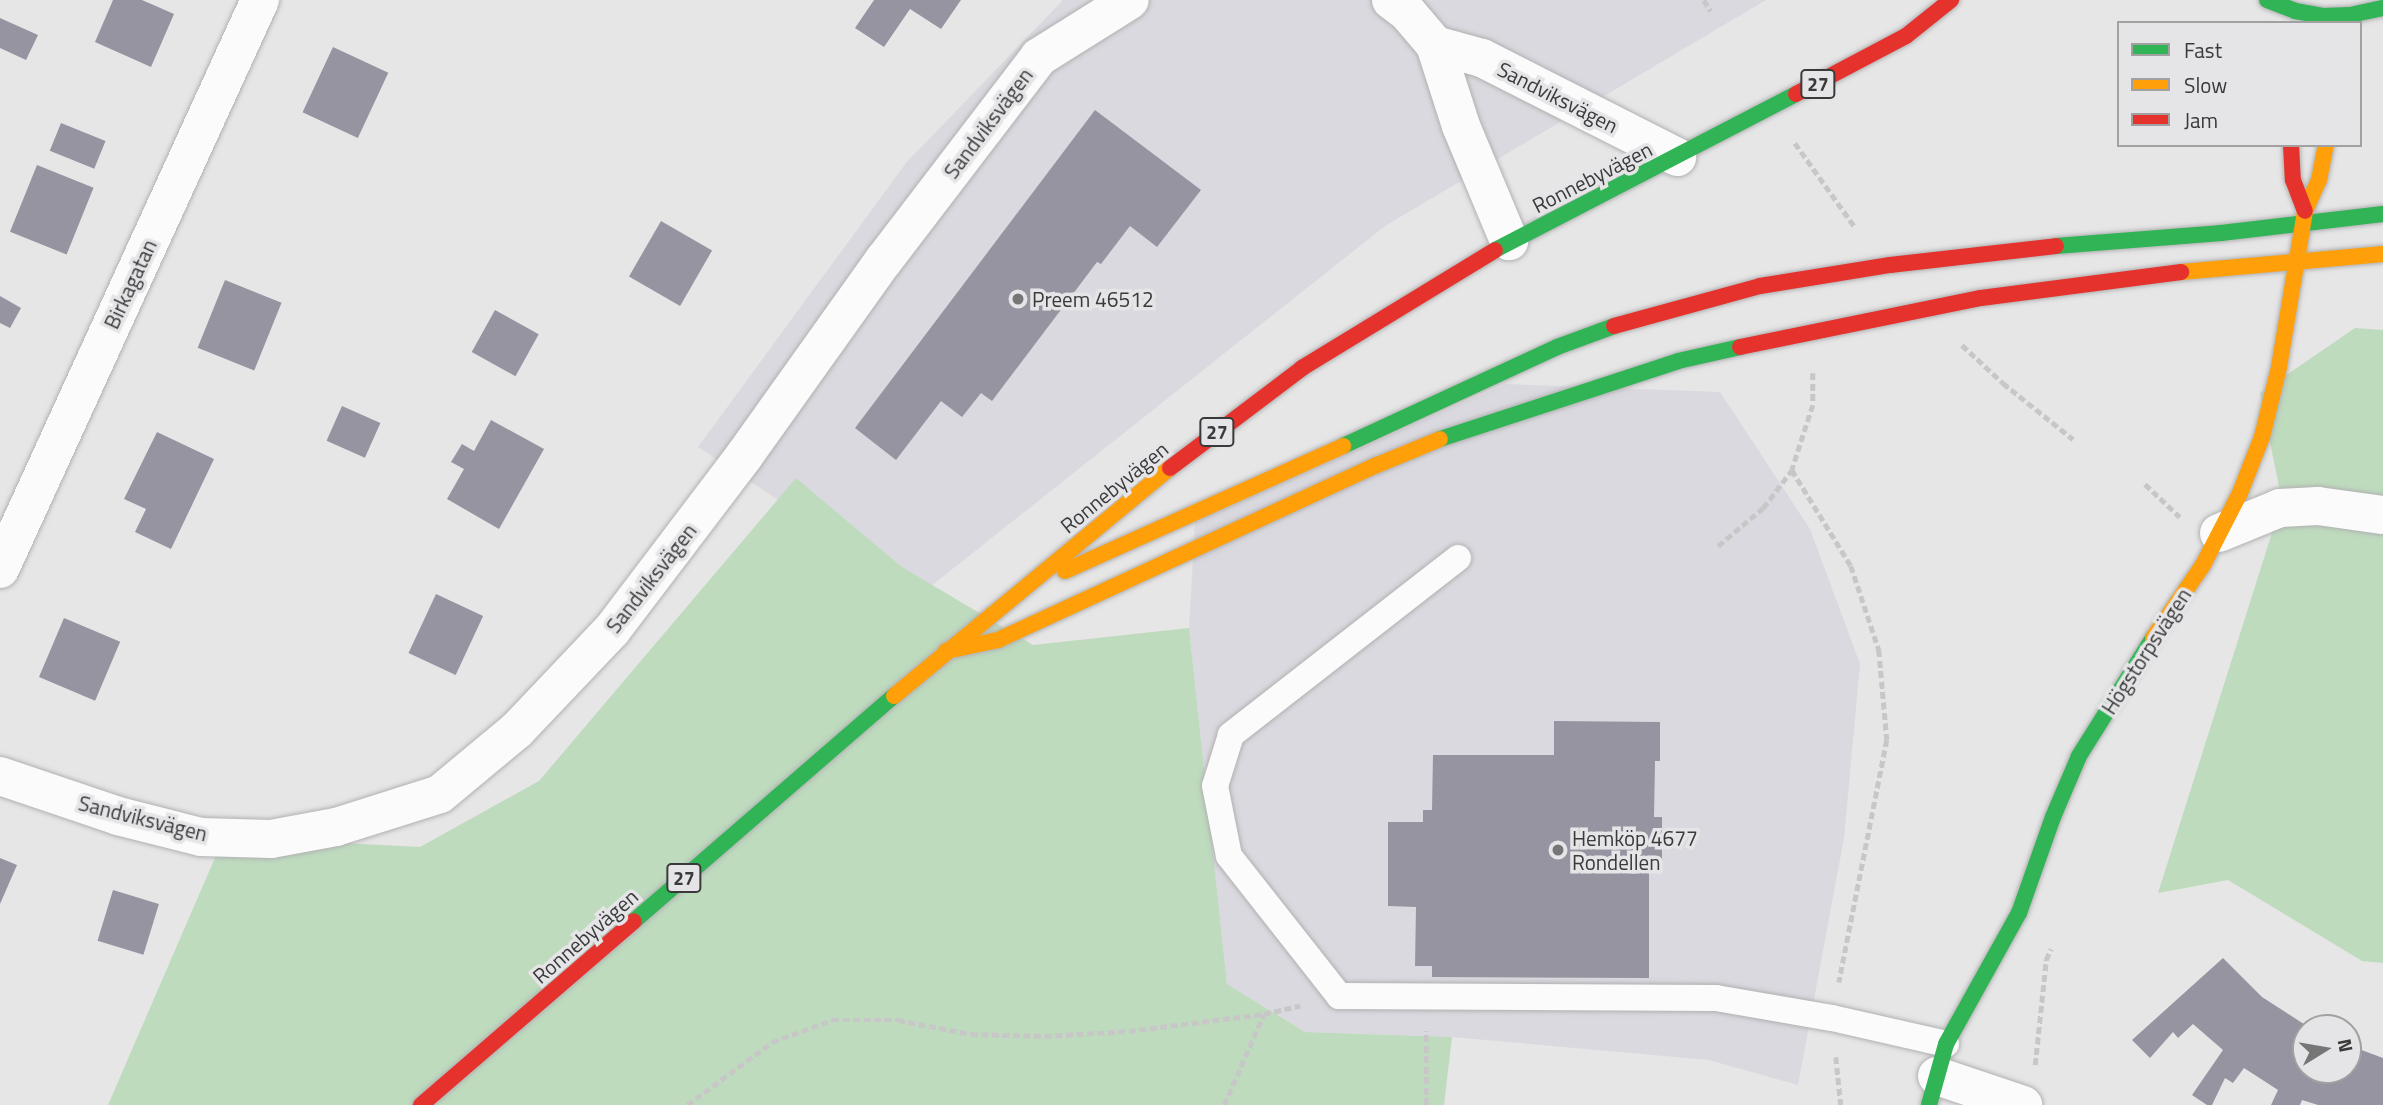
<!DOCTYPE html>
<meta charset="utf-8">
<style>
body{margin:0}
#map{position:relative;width:2383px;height:1105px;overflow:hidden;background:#e6e6e7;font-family:"Titillium Web",sans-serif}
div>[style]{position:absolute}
.built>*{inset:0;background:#d9d9df}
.green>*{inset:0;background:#bedbbe}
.building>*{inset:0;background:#9594a0;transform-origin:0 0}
.path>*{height:4.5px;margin-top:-2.25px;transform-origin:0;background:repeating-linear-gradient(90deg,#c7c7c7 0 7px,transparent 0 10.5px)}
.roads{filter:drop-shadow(0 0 2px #b1b1b2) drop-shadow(0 0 2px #b1b1b2)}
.lane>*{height:26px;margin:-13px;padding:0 13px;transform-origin:13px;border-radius:13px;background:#fbfbfb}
.street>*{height:38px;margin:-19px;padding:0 19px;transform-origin:19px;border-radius:19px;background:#fbfbfb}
.fast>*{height:16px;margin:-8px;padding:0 8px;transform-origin:8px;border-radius:8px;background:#30b455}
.slow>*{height:16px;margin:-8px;padding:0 8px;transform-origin:8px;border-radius:8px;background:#ff9f0a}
.jam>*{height:16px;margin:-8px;padding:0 8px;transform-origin:8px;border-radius:8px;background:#e5322d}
.dots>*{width:19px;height:19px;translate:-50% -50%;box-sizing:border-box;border:4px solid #e5e5e8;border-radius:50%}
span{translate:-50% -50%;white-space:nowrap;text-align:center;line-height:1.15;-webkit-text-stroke:7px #e5e5e8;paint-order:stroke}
.shield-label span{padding:2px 5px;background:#e5e5e8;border:2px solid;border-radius:5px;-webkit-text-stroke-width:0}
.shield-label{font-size:19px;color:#3a3a3a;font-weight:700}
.street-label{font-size:21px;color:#3a3a3a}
.poi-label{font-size:21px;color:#3a3a3a}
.left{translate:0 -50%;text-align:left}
.legend{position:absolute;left:2117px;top:21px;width:245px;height:126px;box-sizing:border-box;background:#e5e5e8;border:2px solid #a1a1a2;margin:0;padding:9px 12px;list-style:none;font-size:21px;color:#3a3a3a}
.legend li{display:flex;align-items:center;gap:14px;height:35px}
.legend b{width:35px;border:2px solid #a1a1a2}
.north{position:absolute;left:2292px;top:1014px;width:70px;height:70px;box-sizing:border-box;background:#e5e5e8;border:2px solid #a1a1a2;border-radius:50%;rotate:79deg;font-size:19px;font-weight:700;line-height:28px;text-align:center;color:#3a3a3a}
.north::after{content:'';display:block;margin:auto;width:24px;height:32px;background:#767677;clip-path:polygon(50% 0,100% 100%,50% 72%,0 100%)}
</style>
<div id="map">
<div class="built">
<div style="clip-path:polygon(1063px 0,1766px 0,1385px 226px,921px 594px,698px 447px,906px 163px)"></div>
<div style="clip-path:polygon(1506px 384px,1720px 392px,1810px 529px,1860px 664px,1844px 838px,1798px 1085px,1709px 1060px,1452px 1037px,1305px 1032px,1227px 984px,1189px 628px,1195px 522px)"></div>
</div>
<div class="green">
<div style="clip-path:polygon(2355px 328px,2383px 330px,2383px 963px,2362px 961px,2228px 880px,2158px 893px,2282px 501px,2260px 393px)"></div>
<div style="clip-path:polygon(796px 478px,902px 567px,1033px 645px,1189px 628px,1227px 984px,1305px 1032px,1452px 1037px,1444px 1105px,108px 1105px,224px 837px,420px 847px,539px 781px)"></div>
</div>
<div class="building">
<div style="clip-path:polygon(113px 0,142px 0,174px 14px,151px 67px,95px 42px)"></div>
<div style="clip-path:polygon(874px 0,961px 0,941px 29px,910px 9px,884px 47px,855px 28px)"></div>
<div style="clip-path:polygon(0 18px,38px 35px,26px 60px,0 48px)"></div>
<div style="left:333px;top:47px;width:61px;height:72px;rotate:25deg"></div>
<div style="clip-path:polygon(1095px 110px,1201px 190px,1157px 247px,1130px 226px,1101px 264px,1097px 262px,992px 401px,981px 393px,962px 417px,941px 401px,896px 460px,855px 428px)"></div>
<div style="left:61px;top:123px;width:48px;height:30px;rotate:22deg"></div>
<div style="left:37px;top:165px;width:61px;height:72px;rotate:22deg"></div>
<div style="left:661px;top:221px;width:59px;height:64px;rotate:30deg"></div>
<div style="left:225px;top:280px;width:61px;height:73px;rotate:22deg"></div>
<div style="clip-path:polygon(0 296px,21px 308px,10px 328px,0 323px)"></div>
<div style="left:495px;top:310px;width:50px;height:48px;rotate:29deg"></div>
<div style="left:342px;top:406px;width:42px;height:38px;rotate:24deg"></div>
<div style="clip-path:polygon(491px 420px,544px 449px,499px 529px,447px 499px,464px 469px,451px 462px,462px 444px,474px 451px)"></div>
<div style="clip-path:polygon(157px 432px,214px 459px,171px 549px,135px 532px,146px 509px,124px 499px)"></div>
<div style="left:436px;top:594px;width:52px;height:65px;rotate:25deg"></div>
<div style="left:64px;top:618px;width:61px;height:64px;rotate:23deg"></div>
<div style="clip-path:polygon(1554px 721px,1660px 722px,1660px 761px,1655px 761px,1654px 817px,1662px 817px,1662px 859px,1649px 859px,1649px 978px,1432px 977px,1432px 966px,1415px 966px,1416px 907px,1388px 906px,1388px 822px,1423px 822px,1423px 810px,1432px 810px,1433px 755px,1554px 755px)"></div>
<div style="clip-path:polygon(0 858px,17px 865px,0 904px)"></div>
<div style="left:113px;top:890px;width:48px;height:53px;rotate:17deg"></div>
<div style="clip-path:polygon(2223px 958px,2262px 997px,2310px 1028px,2306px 1028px,2306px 1070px,2348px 1070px,2348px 1045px,2383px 1058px,2383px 1105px,2318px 1105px,2302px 1100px,2300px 1105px,2271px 1105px,2278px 1090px,2244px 1068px,2233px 1083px,2225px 1078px,2212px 1105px,2207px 1105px,2192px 1095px,2223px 1050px,2193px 1024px,2178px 1038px,2173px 1032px,2150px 1058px,2132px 1040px)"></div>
</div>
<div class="path">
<div style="left:1704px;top:0;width:13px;rotate:58deg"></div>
<div style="left:1795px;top:143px;width:103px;rotate:54.5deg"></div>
<div style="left:1962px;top:345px;width:56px;rotate:42.8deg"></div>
<div style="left:2003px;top:383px;width:90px;rotate:38.7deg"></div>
<div style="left:1813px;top:373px;width:32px;rotate:90deg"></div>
<div style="left:1813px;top:405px;width:68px;rotate:107.9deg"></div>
<div style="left:1792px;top:470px;width:113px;rotate:58.4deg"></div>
<div style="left:1851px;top:566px;width:89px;rotate:71.6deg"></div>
<div style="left:1879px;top:650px;width:90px;rotate:84.9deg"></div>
<div style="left:1887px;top:740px;width:247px;rotate:101.2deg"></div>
<div style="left:2145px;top:484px;width:48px;rotate:43.3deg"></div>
<div style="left:1718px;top:546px;width:59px;rotate:-40.2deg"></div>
<div style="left:1763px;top:508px;width:48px;rotate:-52.7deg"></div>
<div style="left:1836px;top:1057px;width:48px;rotate:84.1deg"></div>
<div style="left:2035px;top:1065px;width:106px;rotate:-84deg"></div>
<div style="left:2046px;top:960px;width:12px;rotate:-66deg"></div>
<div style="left:687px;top:1105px;width:106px;rotate:-36.5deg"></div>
<div style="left:772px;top:1042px;width:64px;rotate:-20.1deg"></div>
<div style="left:832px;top:1020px;width:66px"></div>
<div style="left:898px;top:1020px;width:74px;rotate:10.9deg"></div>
<div style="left:971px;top:1034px;width:74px;rotate:1.5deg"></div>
<div style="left:1045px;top:1036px;width:84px;rotate:-3.4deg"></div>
<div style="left:1129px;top:1031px;width:136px;rotate:-7.2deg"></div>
<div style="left:1224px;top:1105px;width:99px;rotate:-66.3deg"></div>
<div style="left:1264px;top:1014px;width:37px;rotate:-13deg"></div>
<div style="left:1426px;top:1105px;width:74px;rotate:-90deg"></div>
</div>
<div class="roads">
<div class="lane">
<div style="left:1458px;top:558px;width:288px;rotate:142.1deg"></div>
<div style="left:1231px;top:735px;width:53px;rotate:107.4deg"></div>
<div style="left:1215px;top:786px;width:71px;rotate:78.7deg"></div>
<div style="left:1229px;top:856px;width:178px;rotate:51.8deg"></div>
<div style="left:1339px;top:996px;width:377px;rotate:0.3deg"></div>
<div style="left:1716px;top:998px;width:118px;rotate:9.8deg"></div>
<div style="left:1832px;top:1018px;width:117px;rotate:12.8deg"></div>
</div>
<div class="street">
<div style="left:1391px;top:0;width:20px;rotate:37deg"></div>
<div style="left:1407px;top:12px;width:43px;rotate:49.7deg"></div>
<div style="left:1435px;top:45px;width:85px;rotate:72.2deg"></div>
<div style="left:1461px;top:126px;width:125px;rotate:67.3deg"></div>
<div style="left:1435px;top:45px;width:49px;rotate:15.5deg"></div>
<div style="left:1482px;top:58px;width:219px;rotate:26.9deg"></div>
<div style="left:2219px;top:533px;width:66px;rotate:-22.3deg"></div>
<div style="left:2280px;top:508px;width:38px;rotate:-3deg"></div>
<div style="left:2318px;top:506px;width:66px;rotate:7.9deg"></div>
<div style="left:0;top:569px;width:626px;rotate:-65.44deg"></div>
<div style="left:0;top:776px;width:125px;rotate:18.7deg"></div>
<div style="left:118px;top:816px;width:86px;rotate:14.2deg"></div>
<div style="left:201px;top:837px;width:70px;rotate:1.6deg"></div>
<div style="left:271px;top:839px;width:66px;rotate:-10.5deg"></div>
<div style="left:336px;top:827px;width:109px;rotate:-17.6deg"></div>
<div style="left:440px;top:794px;width:100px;rotate:-39.7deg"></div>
<div style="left:517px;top:730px;width:138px;rotate:-46.5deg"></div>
<div style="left:612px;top:630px;width:218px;rotate:-52.8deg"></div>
<div style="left:744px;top:456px;width:241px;rotate:-54.5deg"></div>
<div style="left:884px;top:260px;width:255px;rotate:-52.6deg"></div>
<div style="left:1039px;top:57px;width:107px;rotate:-32.1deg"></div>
<div style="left:1937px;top:1076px;width:91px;rotate:18.6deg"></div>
</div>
<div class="fast">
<div style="left:2267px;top:0;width:30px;rotate:21deg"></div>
<div style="left:2295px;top:11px;width:27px;rotate:10deg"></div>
<div style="left:2322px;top:16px;width:28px;rotate:-2deg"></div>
<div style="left:2350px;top:15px;width:34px;rotate:-12deg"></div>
<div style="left:2056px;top:246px;width:166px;rotate:-4.5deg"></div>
<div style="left:2221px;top:233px;width:163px;rotate:-6.7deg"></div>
<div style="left:1495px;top:250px;width:339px;rotate:-27.4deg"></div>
<div style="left:1440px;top:439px;width:250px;rotate:-18.1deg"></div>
<div style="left:1678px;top:361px;width:64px;rotate:-12.7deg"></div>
<div style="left:1343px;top:446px;width:236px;rotate:-24.8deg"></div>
<div style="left:1557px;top:347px;width:61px;rotate:-20.2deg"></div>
<div style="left:634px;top:921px;width:344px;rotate:-40.9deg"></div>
<div style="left:1929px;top:1105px;width:63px;rotate:-74.4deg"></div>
<div style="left:1946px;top:1044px;width:150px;rotate:-60.9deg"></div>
<div style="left:2019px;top:913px;width:102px;rotate:-70.5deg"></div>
<div style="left:2053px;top:817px;width:66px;rotate:-66.9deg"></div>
<div style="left:2079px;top:756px;width:139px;rotate:-57.9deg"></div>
</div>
<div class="slow">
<div style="left:2181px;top:272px;width:203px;rotate:-5.1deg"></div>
<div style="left:1065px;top:571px;width:305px;rotate:-24.2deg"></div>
<div style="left:2153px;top:638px;width:88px;rotate:-55.6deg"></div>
<div style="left:2203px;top:565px;width:81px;rotate:-62.8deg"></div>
<div style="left:2240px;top:493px;width:60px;rotate:-68.6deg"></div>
<div style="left:2262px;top:437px;width:72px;rotate:-76.3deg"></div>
<div style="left:2279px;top:367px;width:158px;rotate:-80.5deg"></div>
<div style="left:2305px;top:211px;width:34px;rotate:-66deg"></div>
<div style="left:2319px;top:180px;width:36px;rotate:-79deg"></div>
<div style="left:946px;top:651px;width:53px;rotate:-11.9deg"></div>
<div style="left:998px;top:640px;width:417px;rotate:-24.8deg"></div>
<div style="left:1377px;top:465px;width:68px;rotate:-22.4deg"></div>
<div style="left:894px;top:696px;width:358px;rotate:-39.6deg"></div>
</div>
<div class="jam">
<div style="left:1796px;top:94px;width:124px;rotate:-27.8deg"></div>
<div style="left:1906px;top:36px;width:58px;rotate:-38.7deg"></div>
<div style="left:2291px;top:145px;width:35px;rotate:87deg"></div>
<div style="left:2293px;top:180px;width:33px;rotate:69deg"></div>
<div style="left:1614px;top:326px;width:151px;rotate:-15.3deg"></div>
<div style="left:1760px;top:286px;width:132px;rotate:-9.2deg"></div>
<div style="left:1890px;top:265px;width:167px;rotate:-6.5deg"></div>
<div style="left:1740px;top:347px;width:246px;rotate:-11.5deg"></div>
<div style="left:1981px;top:298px;width:202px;rotate:-7.4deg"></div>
<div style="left:1170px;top:468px;width:166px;rotate:-37.1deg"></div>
<div style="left:1302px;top:368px;width:226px;rotate:-31.4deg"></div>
<div style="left:421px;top:1105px;width:281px;rotate:-40.8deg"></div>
</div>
</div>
<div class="dots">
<div style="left:1018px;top:299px;background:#767677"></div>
<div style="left:1558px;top:850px;background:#767677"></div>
</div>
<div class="shield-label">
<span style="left:1818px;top:84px">27</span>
<span style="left:1217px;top:432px">27</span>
<span style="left:684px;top:878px">27</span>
</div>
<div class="street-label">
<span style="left:1558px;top:97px;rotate:27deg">Sandviksvägen</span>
<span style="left:988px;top:123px;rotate:-53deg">Sandviksvägen</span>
<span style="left:1592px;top:177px;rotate:-27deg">Ronnebyvägen</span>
<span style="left:130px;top:284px;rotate:-65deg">Birkagatan</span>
<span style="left:1114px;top:487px;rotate:-39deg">Ronnebyvägen</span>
<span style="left:651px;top:578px;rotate:-52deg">Sandviksvägen</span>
<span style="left:2146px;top:651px;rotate:-57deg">Högstorpsvägen</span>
<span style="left:143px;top:818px;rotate:14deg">Sandviksvägen</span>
<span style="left:585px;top:936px;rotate:-41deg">Ronnebyvägen</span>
</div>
<div class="poi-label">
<span class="left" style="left:1032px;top:299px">Preem 46512</span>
<span class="left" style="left:1572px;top:850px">Hemköp 4677<br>Rondellen</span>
</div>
<ul class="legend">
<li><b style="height:9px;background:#30b455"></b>Fast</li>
<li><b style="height:9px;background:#ff9f0a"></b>Slow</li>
<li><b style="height:9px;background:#e5322d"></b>Jam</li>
</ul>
<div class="north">N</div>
</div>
